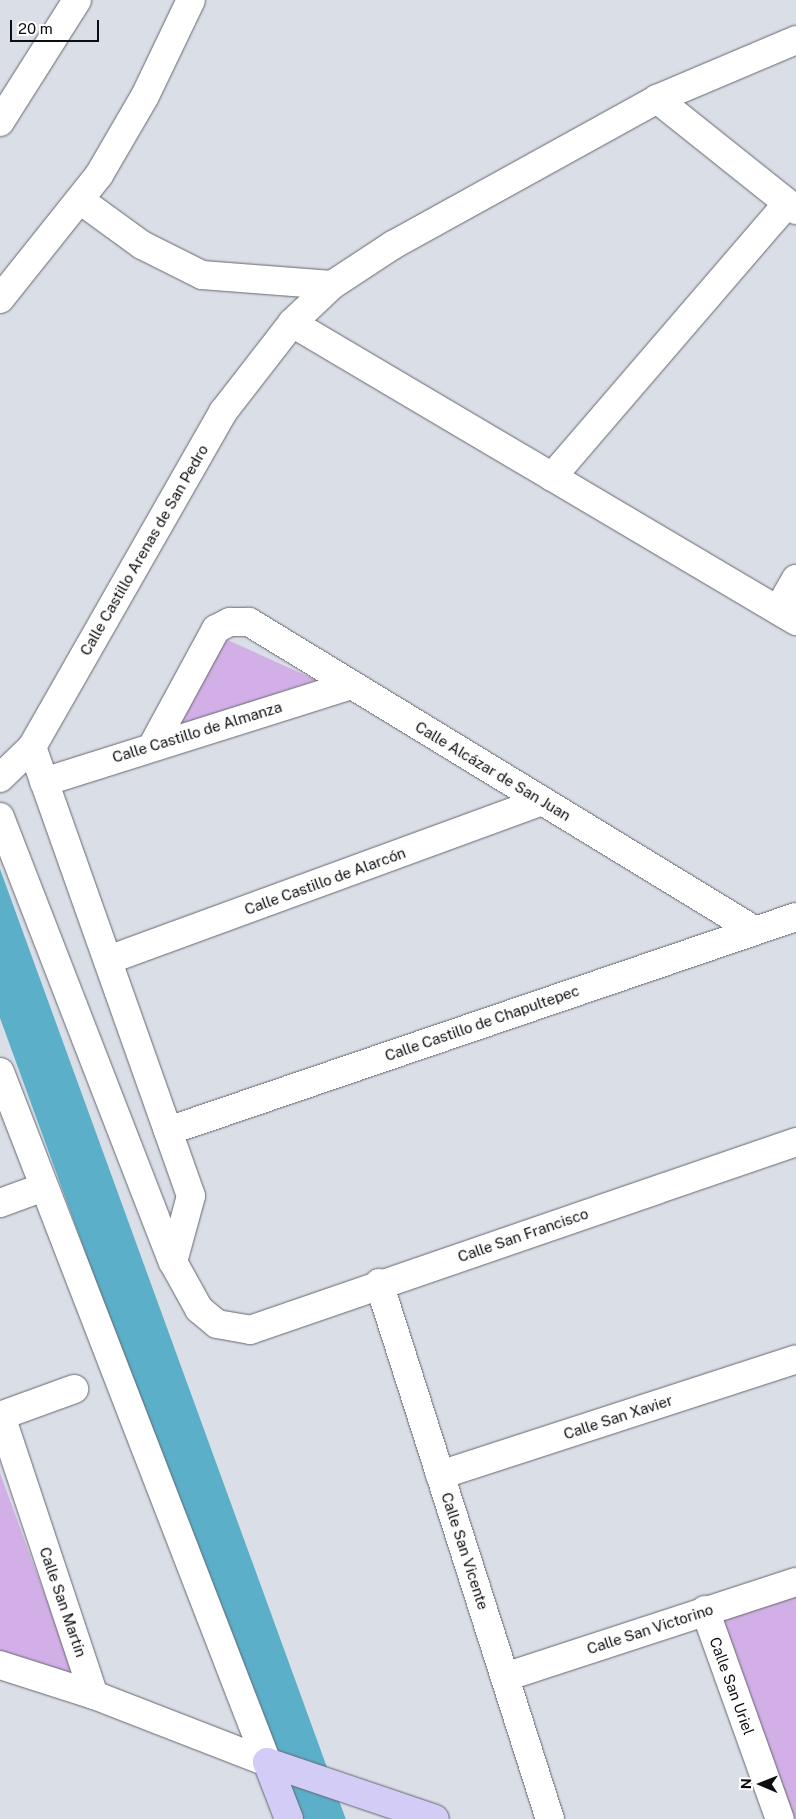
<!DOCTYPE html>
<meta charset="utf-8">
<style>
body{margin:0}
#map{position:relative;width:796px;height:1819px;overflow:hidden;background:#dadee7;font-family:"Public Sans",sans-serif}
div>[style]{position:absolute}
.green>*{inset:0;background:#d3afe7}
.water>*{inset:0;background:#5cafc9;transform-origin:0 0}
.roads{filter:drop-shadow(0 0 1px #64676f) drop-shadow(0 0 1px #64676f)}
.minor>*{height:28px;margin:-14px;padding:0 14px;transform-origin:14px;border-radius:14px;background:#fff}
.major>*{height:28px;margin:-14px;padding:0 14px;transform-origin:14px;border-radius:14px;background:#d2ccf7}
span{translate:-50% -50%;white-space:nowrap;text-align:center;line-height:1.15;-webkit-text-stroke:4px #fff;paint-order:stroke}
.street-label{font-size:15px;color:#0c0e11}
.north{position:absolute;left:736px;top:1759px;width:50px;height:50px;-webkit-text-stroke:4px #fff;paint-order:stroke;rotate:271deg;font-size:14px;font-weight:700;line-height:20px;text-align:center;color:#0c0e11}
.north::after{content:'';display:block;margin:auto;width:18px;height:22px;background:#0c0e11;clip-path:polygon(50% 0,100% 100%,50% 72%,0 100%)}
.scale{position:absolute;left:10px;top:20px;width:89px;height:22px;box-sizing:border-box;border:2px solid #0c0e11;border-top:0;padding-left:6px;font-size:15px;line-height:18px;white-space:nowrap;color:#0c0e11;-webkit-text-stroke:4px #fff;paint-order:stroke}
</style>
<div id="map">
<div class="green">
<div style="clip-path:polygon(221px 637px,316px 680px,177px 727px)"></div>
<div style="clip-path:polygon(0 1473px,76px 1680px,0 1656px)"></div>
<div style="clip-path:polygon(796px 1593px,796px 1819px,787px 1819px,717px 1617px)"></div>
</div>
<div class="water">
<div style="left:0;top:869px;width:1013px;height:51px;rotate:70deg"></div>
</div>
<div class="roads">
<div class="minor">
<div style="left:657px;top:99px;width:178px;rotate:38.6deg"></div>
<div style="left:0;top:122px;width:144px;rotate:-57.7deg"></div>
<div style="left:80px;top:200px;width:77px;rotate:36deg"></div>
<div style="left:142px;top:245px;width:67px;rotate:26.6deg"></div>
<div style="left:202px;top:275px;width:130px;rotate:4.4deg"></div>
<div style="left:0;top:299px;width:159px;rotate:-51.4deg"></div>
<div style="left:99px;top:175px;width:91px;rotate:-59.8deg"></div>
<div style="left:145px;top:96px;width:106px;rotate:-64.4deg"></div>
<div style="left:292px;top:323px;width:586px;rotate:30.59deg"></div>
<div style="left:552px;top:477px;width:360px;rotate:-49.3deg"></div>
<div style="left:778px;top:610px;width:36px;rotate:-60deg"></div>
<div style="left:153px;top:745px;width:132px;rotate:-61.5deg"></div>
<div style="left:216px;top:629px;width:16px;rotate:-27deg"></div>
<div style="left:230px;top:622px;width:19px"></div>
<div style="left:249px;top:622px;width:592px;rotate:31.38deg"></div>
<div style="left:32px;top:747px;width:476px;rotate:70.5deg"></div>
<div style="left:191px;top:1196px;width:68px;rotate:105.3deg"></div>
<div style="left:0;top:778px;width:45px;rotate:-44.1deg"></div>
<div style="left:32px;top:747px;width:386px;rotate:-60.3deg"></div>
<div style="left:223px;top:412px;width:113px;rotate:-52.2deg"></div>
<div style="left:292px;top:323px;width:55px;rotate:-43.5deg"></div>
<div style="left:332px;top:285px;width:73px;rotate:-33.3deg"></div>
<div style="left:393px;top:245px;width:302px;rotate:-28.9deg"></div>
<div style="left:657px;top:99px;width:151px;rotate:-23deg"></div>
<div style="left:44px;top:782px;width:322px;rotate:-17.5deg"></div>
<div style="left:0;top:817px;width:477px;rotate:68.8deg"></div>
<div style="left:173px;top:1262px;width:54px;rotate:61deg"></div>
<div style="left:199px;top:1309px;width:23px;rotate:40deg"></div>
<div style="left:217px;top:1324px;width:34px;rotate:10deg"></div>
<div style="left:250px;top:1330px;width:577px;rotate:-19deg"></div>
<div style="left:108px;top:960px;width:462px;rotate:-20.1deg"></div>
<div style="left:0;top:1072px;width:740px;rotate:68.85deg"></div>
<div style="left:168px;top:1131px;width:663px;rotate:-18.82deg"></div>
<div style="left:0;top:1203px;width:47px;rotate:-20deg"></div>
<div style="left:379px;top:1283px;width:563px;rotate:72.31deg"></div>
<div style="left:0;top:1416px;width:79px;rotate:-20deg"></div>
<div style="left:1px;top:1416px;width:294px;rotate:71.6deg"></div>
<div style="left:440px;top:1475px;width:374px;rotate:-18deg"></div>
<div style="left:705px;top:1610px;width:222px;rotate:70.3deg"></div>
<div style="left:0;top:1665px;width:99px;rotate:17.7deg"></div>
<div style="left:94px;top:1695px;width:186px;rotate:21.2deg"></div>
<div style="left:505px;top:1677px;width:306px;rotate:-18.1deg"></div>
</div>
<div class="major">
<div style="left:267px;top:1762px;width:177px;rotate:18.7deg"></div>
<div style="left:267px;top:1762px;width:61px;rotate:68.9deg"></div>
</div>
</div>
<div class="street-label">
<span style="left:144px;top:550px;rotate:-60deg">Calle Castillo Arenas de San Pedro</span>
<span style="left:197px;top:732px;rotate:-17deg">Calle Castillo de Almanza</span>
<span style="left:493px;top:771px;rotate:31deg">Calle Alcázar de San Juan</span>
<span style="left:325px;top:881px;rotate:-20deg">Calle Castillo de Alarcón</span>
<span style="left:482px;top:1023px;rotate:-19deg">Calle Castillo de Chapultepec</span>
<span style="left:523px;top:1235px;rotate:-19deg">Calle San Francisco</span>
<span style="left:618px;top:1417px;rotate:-18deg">Calle San Xavier</span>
<span style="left:465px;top:1551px;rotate:72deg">Calle San Vicente</span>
<span style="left:63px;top:1602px;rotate:71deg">Calle San Martín</span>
<span style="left:650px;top:1629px;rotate:-18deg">Calle San Victorino</span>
<span style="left:732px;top:1686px;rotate:70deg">Calle San Uriel</span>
</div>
<div class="north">N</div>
<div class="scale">20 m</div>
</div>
